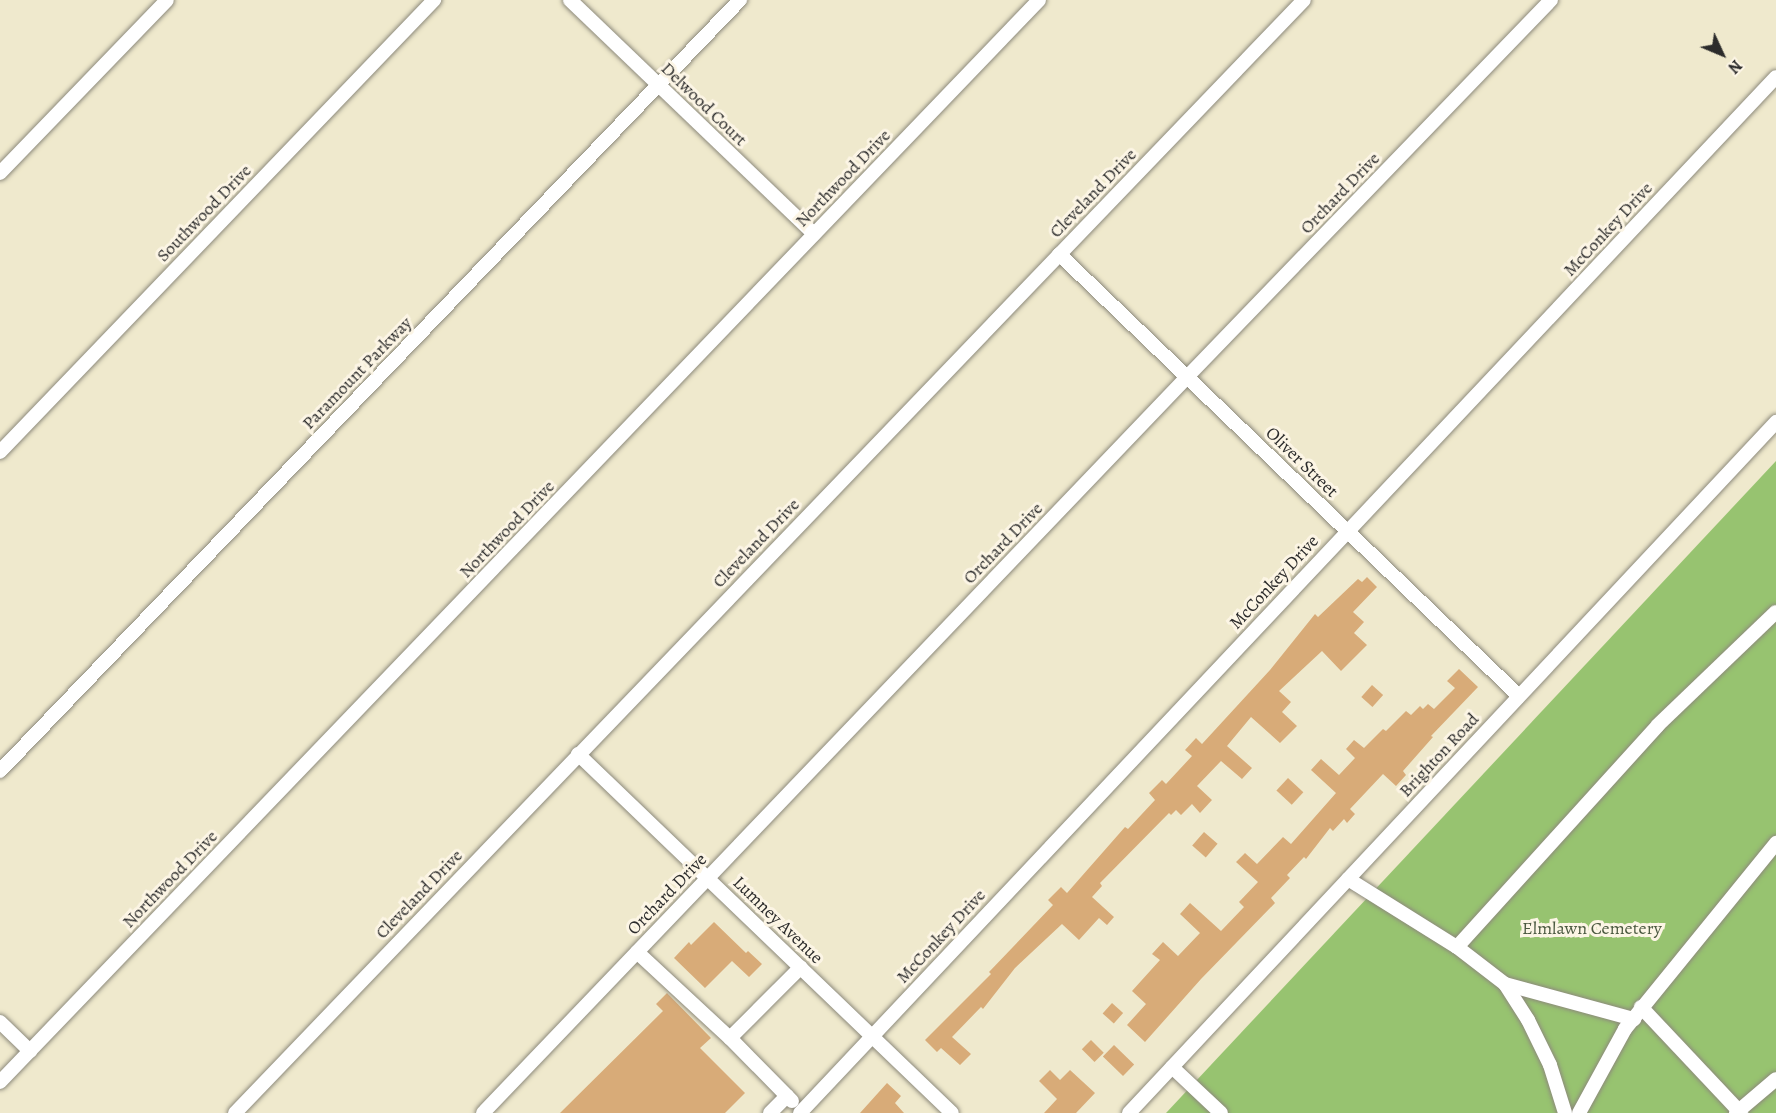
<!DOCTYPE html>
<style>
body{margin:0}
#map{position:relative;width:1776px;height:1113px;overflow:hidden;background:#efe9cd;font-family:Alegreya,serif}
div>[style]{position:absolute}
.green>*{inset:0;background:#97c370}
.building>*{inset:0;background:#d8ab78;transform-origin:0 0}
.roads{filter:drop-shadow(0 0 2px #8d8a7c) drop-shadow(0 0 2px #8d8a7c)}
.minor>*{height:14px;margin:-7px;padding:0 7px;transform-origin:7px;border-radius:7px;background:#fff}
span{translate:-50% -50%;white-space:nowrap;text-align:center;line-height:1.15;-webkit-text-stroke:6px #fcf5e5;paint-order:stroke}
.street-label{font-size:18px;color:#2b2b2b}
.park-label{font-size:18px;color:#4b5940}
.north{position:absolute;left:1692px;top:24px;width:60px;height:60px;-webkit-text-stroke:4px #fcf5e5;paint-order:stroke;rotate:134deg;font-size:16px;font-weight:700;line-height:24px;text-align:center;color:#2b2b2b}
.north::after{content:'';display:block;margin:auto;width:21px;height:27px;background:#2b2b2b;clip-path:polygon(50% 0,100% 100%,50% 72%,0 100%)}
</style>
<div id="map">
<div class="green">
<div style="clip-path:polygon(1776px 461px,1776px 1113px,1166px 1113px)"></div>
</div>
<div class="building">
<div style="clip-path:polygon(1367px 577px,1377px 587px,1353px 612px,1364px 622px,1354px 633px,1367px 645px,1341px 671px,1322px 651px,1279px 691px,1291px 702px,1282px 712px,1297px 726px,1280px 743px,1251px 717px,1227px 746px,1252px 768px,1242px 779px,1221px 761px,1197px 786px,1212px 800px,1200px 813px,1192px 804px,1181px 815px,1176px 810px,1171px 815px,1169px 813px,1100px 883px,1102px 886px,1092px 897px,1114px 917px,1107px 925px,1099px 918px,1079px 940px,1062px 924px,1015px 968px,983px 1009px,981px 1007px,952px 1037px,971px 1054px,960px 1065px,941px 1048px,937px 1052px,925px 1040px,991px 974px,989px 972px,1053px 905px,1048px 900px,1061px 887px,1067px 893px,1125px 827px,1128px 829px,1155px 800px,1149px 793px,1162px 780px,1166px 784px,1192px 756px,1185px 750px,1196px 738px,1202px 744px,1270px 670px,1315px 614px,1318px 617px,1358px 579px,1362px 582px)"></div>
<div style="clip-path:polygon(1459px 669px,1478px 687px,1431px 736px,1433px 737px,1403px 771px,1406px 775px,1396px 786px,1383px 774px,1350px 809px,1355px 814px,1347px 823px,1344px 819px,1333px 831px,1330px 828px,1306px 859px,1304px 857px,1287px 875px,1290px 878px,1271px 898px,1275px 903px,1201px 979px,1145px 1042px,1127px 1025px,1146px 1004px,1132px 991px,1160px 960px,1152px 954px,1163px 942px,1178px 956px,1200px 933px,1180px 914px,1190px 903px,1221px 931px,1244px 907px,1239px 902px,1258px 882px,1236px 862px,1245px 853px,1257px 864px,1283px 837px,1291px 844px,1336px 793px,1311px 770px,1321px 759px,1339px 775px,1355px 758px,1346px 749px,1354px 740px,1364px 748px,1383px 729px,1386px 731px,1406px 711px,1411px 715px,1420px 706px,1423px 709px,1428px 704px,1434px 709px,1455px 688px,1447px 681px)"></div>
<div style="left:1372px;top:685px;width:15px;height:16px;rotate:42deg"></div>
<div style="left:1288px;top:778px;width:21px;height:17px;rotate:43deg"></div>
<div style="left:1204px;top:832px;width:18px;height:18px;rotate:41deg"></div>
<div style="clip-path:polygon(714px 922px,746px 953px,748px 951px,762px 964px,749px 977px,732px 961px,705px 988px,674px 958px,689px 942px,691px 945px)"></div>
<div style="clip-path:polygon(667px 993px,711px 1038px,700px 1048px,745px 1093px,725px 1113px,560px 1113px,663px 1011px,656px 1004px)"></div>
<div style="left:1112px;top:1003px;width:15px;height:14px;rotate:42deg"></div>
<div style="left:1091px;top:1040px;width:18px;height:13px;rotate:45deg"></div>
<div style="left:1114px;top:1045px;width:28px;height:16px;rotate:44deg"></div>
<div style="clip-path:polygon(1050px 1070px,1060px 1080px,1070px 1070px,1095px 1093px,1076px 1113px,1044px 1113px,1057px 1099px,1039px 1081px)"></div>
<div style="clip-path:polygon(887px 1083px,901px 1096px,895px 1103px,904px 1113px,860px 1113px)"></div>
</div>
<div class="roads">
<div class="minor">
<div style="left:570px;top:0;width:338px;rotate:43.8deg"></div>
<div style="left:0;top:173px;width:240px;rotate:-46deg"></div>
<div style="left:1059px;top:254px;width:638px;rotate:43.86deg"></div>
<div style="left:0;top:452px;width:627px;rotate:-46.16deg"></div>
<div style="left:578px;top:754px;width:518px;rotate:43.83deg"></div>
<div style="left:0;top:771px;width:1069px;rotate:-46.18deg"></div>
<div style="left:1348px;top:879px;width:128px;rotate:32deg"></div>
<div style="left:1457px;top:947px;width:61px;rotate:37.6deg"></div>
<div style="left:1505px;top:984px;width:43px;rotate:57.4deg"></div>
<div style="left:1528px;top:1020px;width:50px;rotate:63.9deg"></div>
<div style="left:1550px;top:1065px;width:50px;rotate:72.6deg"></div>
<div style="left:1457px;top:947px;width:299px;rotate:-47.8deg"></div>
<div style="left:1658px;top:725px;width:163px;rotate:-43.8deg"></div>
<div style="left:637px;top:952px;width:127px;rotate:42.8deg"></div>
<div style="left:1505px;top:984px;width:134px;rotate:15.2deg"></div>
<div style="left:1641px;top:1007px;width:146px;rotate:46.7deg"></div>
<div style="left:0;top:1022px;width:42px;rotate:44deg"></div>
<div style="left:1172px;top:1067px;width:67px;rotate:43.2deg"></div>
<div style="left:0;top:1082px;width:1500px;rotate:-46.16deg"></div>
<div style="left:787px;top:1096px;width:81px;rotate:-134.5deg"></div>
<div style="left:730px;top:1038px;width:100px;rotate:-45deg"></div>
<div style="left:235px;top:1113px;width:1543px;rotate:-46.16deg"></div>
<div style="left:483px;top:1113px;width:1018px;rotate:-46.27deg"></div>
<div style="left:1187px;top:377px;width:524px;rotate:-46.01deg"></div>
<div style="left:770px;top:1113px;width:24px;rotate:-45deg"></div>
<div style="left:787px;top:1096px;width:7px;rotate:45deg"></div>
<div style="left:800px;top:1113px;width:1423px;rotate:-46.71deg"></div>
<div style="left:1129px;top:1113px;width:947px;rotate:-46.88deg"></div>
<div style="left:1579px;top:1113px;width:96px;rotate:-61.3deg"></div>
<div style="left:1625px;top:1029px;width:240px;rotate:-50.9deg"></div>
<div style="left:1736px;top:1113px;width:52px;rotate:-40.4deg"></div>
</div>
</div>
<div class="street-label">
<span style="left:704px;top:104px;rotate:44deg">Delwood Court</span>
<span style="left:843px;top:178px;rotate:-46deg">Northwood Drive</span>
<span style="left:1093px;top:193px;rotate:-46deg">Cleveland Drive</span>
<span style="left:1340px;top:193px;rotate:-46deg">Orchard Drive</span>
<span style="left:204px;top:213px;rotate:-46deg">Southwood Drive</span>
<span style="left:1608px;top:229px;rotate:-47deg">McConkey Drive</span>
<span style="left:357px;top:373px;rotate:-46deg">Paramount Parkway</span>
<span style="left:1302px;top:462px;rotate:44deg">Oliver Street</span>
<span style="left:507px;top:529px;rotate:-46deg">Northwood Drive</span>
<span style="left:756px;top:543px;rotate:-46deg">Cleveland Drive</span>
<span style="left:1003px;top:543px;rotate:-46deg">Orchard Drive</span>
<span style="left:1274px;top:582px;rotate:-47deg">McConkey Drive</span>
<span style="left:1439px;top:755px;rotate:-47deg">Brighton Road</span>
<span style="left:170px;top:879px;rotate:-46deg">Northwood Drive</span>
<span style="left:419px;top:894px;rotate:-46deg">Cleveland Drive</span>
<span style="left:667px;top:894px;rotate:-46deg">Orchard Drive</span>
<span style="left:778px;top:920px;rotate:44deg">Lumney Avenue</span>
<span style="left:941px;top:936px;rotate:-47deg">McConkey Drive</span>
</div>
<div class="park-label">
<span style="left:1592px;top:928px">Elmlawn Cemetery</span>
</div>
<div class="north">N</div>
</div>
